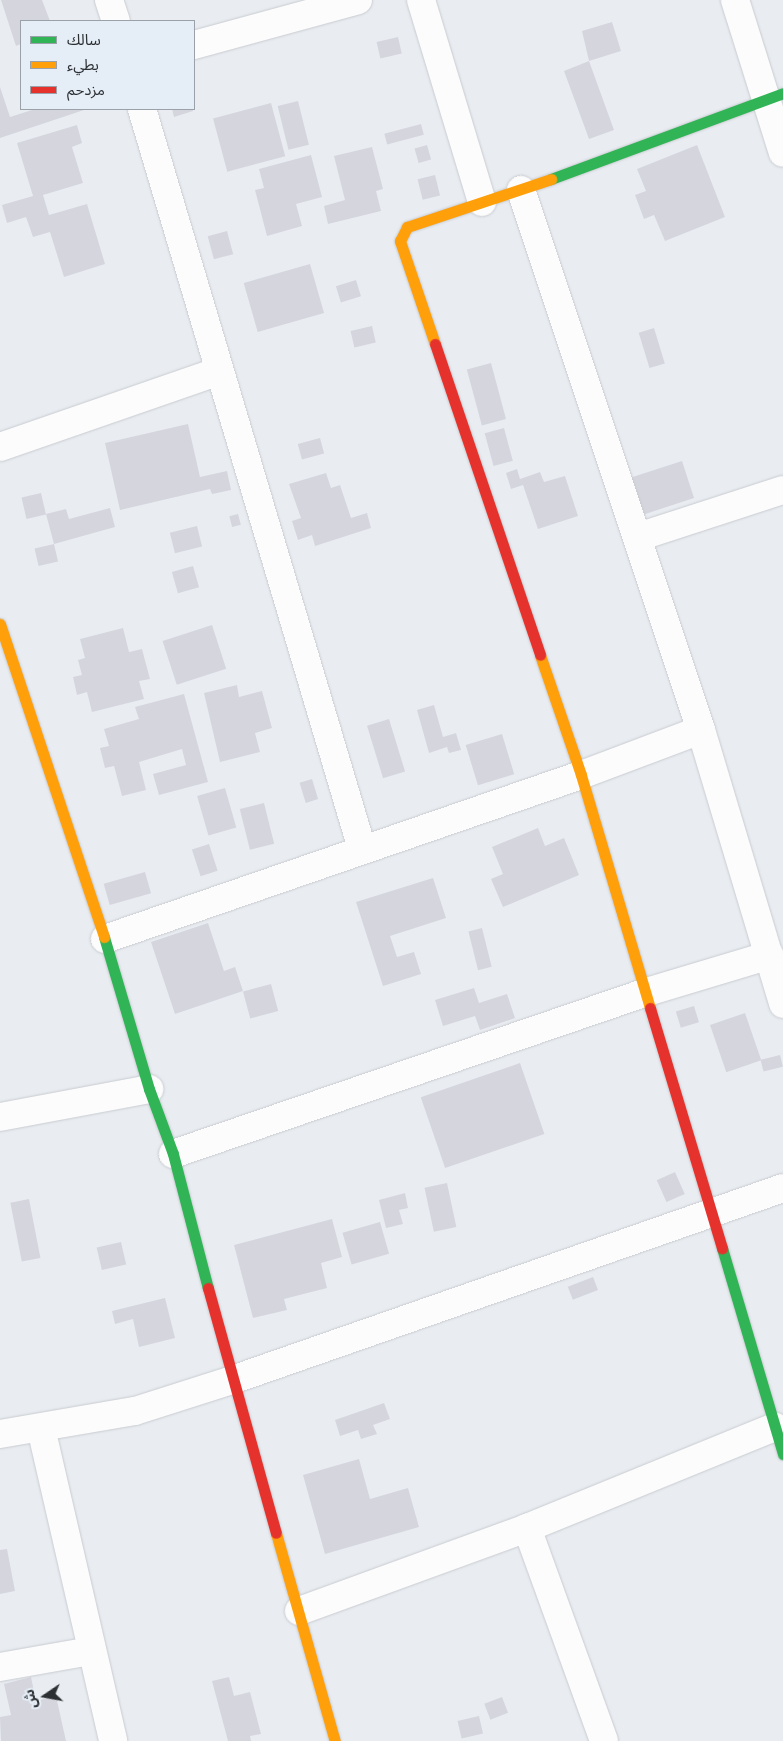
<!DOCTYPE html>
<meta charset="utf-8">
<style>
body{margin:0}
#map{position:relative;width:783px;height:1741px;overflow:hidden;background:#e9edf2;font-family:"PT Sans","Noto Sans Arabic",sans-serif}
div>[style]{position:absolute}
.building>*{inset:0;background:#d5d5de;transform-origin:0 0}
.roads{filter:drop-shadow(0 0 1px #c8cbcf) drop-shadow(0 0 1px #c8cbcf)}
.street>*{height:28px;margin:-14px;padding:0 14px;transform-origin:14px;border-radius:14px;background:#fcfcfd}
.fast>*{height:11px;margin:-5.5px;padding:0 5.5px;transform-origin:5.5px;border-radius:5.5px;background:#30b455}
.slow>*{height:11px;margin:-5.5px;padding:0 5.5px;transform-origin:5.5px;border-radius:5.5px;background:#ff9f0a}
.jam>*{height:11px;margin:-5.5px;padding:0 5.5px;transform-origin:5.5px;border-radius:5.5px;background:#e5322d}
span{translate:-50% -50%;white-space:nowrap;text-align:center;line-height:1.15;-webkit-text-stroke:4px #e5edf6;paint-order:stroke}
.legend{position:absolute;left:20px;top:20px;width:175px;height:90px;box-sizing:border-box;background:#e5edf6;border:1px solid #9ba1a8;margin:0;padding:6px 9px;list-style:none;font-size:15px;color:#2d3033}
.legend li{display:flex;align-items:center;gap:10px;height:25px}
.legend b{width:25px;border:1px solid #9ba1a8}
.north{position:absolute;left:20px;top:1671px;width:50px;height:50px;-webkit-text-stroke:4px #e5edf6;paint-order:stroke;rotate:258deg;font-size:14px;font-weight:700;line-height:20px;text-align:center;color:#2d3033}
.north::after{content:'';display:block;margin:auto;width:18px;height:22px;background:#2d3033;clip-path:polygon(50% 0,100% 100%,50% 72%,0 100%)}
</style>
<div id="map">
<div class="building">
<div style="clip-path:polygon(1px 0,42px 0,50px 21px,21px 21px,21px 44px,16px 46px)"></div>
<div style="clip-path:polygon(612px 22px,621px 51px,589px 61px,614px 130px,589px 139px,564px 71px,589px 61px,582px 31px)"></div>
<div style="left:398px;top:37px;width:17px;height:22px;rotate:77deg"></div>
<div style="clip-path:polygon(0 87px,10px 117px,35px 109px,87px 109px,0 138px)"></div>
<div style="left:298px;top:101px;width:45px;height:21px;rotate:76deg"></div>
<div style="left:271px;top:103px;width:55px;height:60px;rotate:75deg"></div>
<div style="clip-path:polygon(172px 109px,193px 109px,193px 111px,174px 117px)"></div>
<div style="left:421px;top:124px;width:11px;height:38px;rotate:75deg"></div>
<div style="clip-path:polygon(77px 125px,82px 143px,72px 147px,83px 183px,43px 195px,49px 215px,87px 204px,105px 264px,64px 277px,50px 232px,33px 237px,26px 217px,7px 223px,2px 205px,33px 196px,17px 143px)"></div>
<div style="left:427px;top:145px;width:15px;height:13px;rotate:74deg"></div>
<div style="clip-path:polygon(697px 145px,725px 217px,665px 241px,654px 215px,644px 219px,635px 195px,646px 191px,637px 169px)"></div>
<div style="clip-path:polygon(372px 147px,383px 189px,376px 191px,381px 211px,328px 224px,324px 206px,345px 200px,334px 156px)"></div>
<div style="clip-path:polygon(311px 155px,322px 197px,296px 204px,302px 226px,267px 236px,255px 190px,264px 188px,259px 169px)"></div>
<div style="left:435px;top:175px;width:21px;height:18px;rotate:76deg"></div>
<div style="left:227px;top:231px;width:24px;height:20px;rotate:75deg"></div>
<div style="left:310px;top:264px;width:51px;height:69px;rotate:74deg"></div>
<div style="left:356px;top:280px;width:17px;height:21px;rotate:73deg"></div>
<div style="left:372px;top:326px;width:17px;height:22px;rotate:77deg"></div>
<div style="left:654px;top:328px;width:37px;height:16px;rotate:73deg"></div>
<div style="left:491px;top:363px;width:58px;height:25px;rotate:75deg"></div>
<div style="clip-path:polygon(188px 424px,200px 477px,227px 471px,231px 490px,212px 494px,210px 489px,120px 510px,105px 443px)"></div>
<div style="left:504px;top:428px;width:34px;height:20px;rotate:75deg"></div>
<div style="left:320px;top:438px;width:16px;height:23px;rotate:75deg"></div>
<div style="left:682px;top:461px;width:39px;height:56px;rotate:72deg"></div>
<div style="clip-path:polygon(517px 469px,520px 479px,540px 472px,544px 482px,565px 476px,578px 516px,538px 529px,523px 485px,511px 489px,506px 473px)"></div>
<div style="clip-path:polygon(326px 473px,331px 488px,340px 485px,351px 518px,367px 513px,371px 528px,315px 546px,312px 535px,298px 540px,292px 521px,301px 518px,289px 484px)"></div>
<div style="left:41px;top:493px;width:22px;height:20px;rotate:77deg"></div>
<div style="clip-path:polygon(110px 508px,115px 527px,54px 544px,46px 514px,66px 509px,69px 519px)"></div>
<div style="left:238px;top:514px;width:11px;height:9px;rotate:75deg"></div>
<div style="left:197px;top:526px;width:21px;height:28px;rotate:76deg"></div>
<div style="left:54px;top:544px;width:18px;height:20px;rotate:77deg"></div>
<div style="left:193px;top:566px;width:22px;height:22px;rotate:74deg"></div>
<div style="left:212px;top:625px;width:46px;height:52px;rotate:72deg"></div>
<div style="clip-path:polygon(123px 628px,129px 652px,142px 649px,150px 679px,139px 681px,144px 699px,92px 712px,87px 692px,77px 695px,73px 677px,82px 675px,78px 660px,85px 658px,80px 639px)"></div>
<div style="clip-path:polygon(237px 685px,239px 697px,262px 691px,272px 728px,255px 733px,260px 752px,220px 762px,204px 693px)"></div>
<div style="clip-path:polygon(184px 694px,208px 782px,159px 795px,153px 774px,186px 765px,182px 749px,139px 762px,146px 790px,122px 796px,114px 766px,105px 768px,100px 748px,109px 746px,104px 729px,139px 719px,135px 707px)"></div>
<div style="clip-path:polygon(434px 705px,443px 737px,456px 733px,461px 750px,449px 753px,447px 747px,429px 753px,417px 710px)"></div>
<div style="left:389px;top:719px;width:55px;height:23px;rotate:73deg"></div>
<div style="left:502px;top:734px;width:42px;height:38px;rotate:73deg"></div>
<div style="left:312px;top:779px;width:21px;height:13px;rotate:73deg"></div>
<div style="left:225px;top:788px;width:41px;height:29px;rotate:74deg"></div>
<div style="left:264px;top:803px;width:42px;height:25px;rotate:76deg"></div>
<div style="clip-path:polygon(538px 828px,545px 846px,564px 838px,579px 875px,503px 907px,491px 879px,503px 874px,492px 847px)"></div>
<div style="left:209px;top:844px;width:28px;height:18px;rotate:72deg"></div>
<div style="left:145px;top:872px;width:22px;height:43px;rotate:74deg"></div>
<div style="clip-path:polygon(433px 878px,446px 918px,390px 936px,397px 957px,414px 952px,421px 974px,383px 986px,356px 902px)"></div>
<div style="clip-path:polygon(208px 923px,224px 971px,235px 967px,243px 991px,175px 1014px,151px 942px)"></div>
<div style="left:482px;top:928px;width:40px;height:14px;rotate:76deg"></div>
<div style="left:271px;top:984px;width:28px;height:29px;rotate:75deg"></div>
<div style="clip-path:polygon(474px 988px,479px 1003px,507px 994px,515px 1018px,480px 1030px,475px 1016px,443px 1026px,435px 1000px)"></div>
<div style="left:694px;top:1006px;width:17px;height:19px;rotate:73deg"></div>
<div style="left:745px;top:1013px;width:50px;height:37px;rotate:71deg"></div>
<div style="left:780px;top:1055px;width:12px;height:20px;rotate:76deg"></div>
<div style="left:520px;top:1063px;width:75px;height:105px;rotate:71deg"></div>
<div style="left:675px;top:1172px;width:24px;height:20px;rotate:66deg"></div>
<div style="left:447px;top:1183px;width:45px;height:23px;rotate:78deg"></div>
<div style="clip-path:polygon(405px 1193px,408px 1208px,399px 1210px,403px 1224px,386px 1228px,379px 1200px)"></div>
<div style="left:29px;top:1199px;width:60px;height:19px;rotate:79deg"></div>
<div style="clip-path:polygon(332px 1219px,342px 1257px,321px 1263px,327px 1288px,284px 1299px,287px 1310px,253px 1318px,234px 1245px)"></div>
<div style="left:380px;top:1222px;width:33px;height:39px;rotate:74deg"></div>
<div style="left:121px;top:1242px;width:23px;height:25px;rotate:77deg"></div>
<div style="left:593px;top:1277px;width:14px;height:27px;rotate:69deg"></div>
<div style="clip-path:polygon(165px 1298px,175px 1338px,139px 1347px,133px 1319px,115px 1324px,112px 1311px)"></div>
<div style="clip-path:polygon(384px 1403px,390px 1419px,373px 1425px,377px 1434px,361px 1439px,358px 1430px,340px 1436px,335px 1420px)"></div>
<div style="clip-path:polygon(359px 1459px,370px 1499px,408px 1488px,419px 1527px,325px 1554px,303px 1475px)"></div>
<div style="clip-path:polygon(7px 1549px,15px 1591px,0 1594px,0 1550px)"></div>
<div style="clip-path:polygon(31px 1677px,36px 1701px,56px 1696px,66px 1741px,1px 1741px,0 1717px,11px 1715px,4px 1684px)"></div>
<div style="clip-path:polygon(229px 1677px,234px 1696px,250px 1692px,261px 1734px,250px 1736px,251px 1741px,228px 1741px,212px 1681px)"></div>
<div style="left:502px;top:1697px;width:17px;height:19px;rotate:69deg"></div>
<div style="left:479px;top:1716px;width:18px;height:22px;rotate:77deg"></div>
</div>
<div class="roads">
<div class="street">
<div style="left:109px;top:0;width:22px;rotate:72deg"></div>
<div style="left:421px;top:0;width:211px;rotate:73.2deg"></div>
<div style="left:735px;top:0;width:160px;rotate:72.6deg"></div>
<div style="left:194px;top:45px;width:170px;rotate:-15.3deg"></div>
<div style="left:142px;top:109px;width:772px;rotate:73.44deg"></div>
<div style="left:521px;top:190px;width:569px;rotate:71.57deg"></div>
<div style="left:701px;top:730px;width:286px;rotate:73.3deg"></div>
<div style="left:0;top:447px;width:232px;rotate:-19.1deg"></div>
<div style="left:638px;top:537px;width:152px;rotate:-18deg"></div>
<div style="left:105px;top:939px;width:503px;rotate:-19.01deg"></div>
<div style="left:581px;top:775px;width:128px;rotate:-20.6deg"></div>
<div style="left:0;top:1117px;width:152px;rotate:-10.6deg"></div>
<div style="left:173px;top:1154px;width:501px;rotate:-18.87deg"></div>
<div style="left:647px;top:992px;width:128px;rotate:-16.7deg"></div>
<div style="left:41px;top:1428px;width:321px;rotate:77deg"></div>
<div style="left:0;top:1434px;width:137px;rotate:-9.7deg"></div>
<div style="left:135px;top:1411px;width:102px;rotate:-17.7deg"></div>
<div style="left:232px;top:1380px;width:583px;rotate:-19.21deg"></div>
<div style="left:527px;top:1528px;width:226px;rotate:70.1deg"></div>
<div style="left:299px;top:1611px;width:243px;rotate:-20deg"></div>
<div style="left:527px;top:1528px;width:268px;rotate:-22.2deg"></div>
<div style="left:0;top:1667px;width:92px;rotate:-10deg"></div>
</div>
<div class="fast">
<div style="left:551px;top:179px;width:247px;rotate:-20.3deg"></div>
<div style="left:104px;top:937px;width:159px;rotate:73.5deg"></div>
<div style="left:149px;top:1089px;width:69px;rotate:69.7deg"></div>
<div style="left:173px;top:1154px;width:138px;rotate:75.4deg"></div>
<div style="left:722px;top:1248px;width:215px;rotate:73.5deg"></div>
</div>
<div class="slow">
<div style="left:435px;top:344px;width:109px;rotate:-108.8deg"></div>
<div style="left:400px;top:241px;width:16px;rotate:-63deg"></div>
<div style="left:407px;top:227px;width:152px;rotate:-18.4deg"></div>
<div style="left:0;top:624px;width:330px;rotate:71.6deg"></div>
<div style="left:540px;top:655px;width:127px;rotate:71.1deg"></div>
<div style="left:581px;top:775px;width:243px;rotate:73.5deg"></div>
<div style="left:276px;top:1533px;width:216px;rotate:74.2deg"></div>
</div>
<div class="jam">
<div style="left:435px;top:344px;width:328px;rotate:71.3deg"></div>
<div style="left:650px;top:1008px;width:251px;rotate:73.3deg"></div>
<div style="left:208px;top:1288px;width:254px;rotate:74.5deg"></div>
</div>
</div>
<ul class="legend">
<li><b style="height:6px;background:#30b455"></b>سالك</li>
<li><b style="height:6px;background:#ff9f0a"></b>بطيء</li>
<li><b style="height:6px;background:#e5322d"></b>مزدحم</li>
</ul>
<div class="north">ش</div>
</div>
